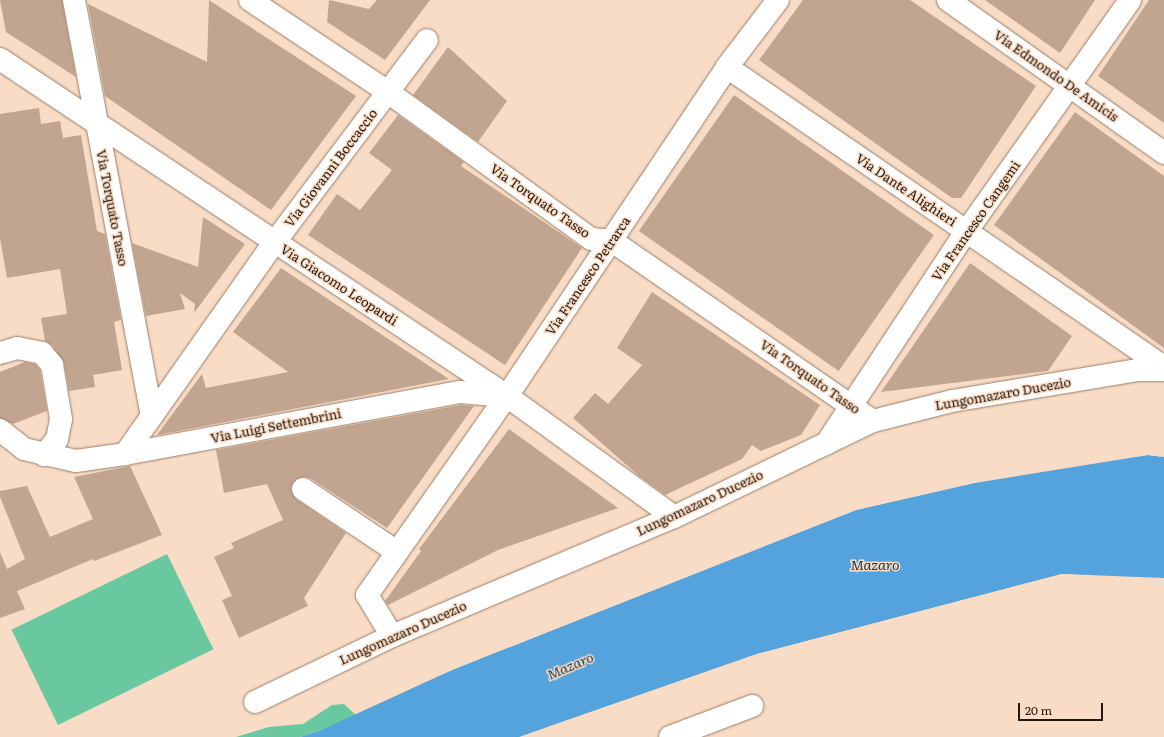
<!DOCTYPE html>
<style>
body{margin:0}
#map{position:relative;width:1164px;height:737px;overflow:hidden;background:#f9dcc5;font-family:Literata,serif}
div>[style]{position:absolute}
.green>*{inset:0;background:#69c8a0;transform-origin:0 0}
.water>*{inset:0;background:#54a3dd}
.pier>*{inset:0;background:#f9dcc5}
.building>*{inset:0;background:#c1a590;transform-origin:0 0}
.roads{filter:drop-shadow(0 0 1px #987e69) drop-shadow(0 0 1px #987e69)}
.minor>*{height:22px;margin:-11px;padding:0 11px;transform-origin:11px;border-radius:11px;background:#fff}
.tertiary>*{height:22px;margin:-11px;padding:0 11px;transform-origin:11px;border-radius:11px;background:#fff}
span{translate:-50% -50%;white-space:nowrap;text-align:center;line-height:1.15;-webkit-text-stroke:3px #f9dcc5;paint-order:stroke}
.street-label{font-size:13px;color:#221810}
.water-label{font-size:14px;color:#173851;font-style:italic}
.scale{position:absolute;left:1018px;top:703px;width:85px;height:18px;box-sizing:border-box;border:2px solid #221810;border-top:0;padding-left:5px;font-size:12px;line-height:14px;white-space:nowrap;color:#221810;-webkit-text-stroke:3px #f9dcc5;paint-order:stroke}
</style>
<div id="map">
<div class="green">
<div style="left:167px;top:554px;width:106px;height:173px;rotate:64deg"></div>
<div style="clip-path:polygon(344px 704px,356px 715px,319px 731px,300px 737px,236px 737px,269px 727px,303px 724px,332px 705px)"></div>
</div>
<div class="water">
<div style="clip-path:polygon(1148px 455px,1164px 457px,1164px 578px,1062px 574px,757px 654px,519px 737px,300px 737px,319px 731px,487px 654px,856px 510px,974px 483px)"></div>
</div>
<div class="pier">
<div style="clip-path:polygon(1148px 453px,1164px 457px,1148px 455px,1073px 466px,974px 483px,856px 510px,422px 682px,486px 652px,855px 508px,974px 482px)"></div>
<div style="clip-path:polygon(1062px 574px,1164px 580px,1062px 576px,758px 656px,519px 737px,757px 654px)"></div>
</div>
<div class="building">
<div style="clip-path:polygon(0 0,62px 0,76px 77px,6px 32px)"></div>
<div style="clip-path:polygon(209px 0,356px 96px,271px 210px,105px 96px,88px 4px,207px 62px)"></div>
<div style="clip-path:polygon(329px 0,369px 9px,377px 0,430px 0,385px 60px,327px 22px)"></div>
<div style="clip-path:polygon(803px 0,910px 0,1036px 86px,961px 198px,952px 198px,759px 60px)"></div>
<div style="clip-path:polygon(985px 0,1095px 0,1060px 53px)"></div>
<div style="clip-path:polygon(1149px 0,1164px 0,1164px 123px,1098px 76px)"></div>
<div style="clip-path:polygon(448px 47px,507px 101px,478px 142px,413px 95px)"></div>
<div style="left:734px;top:95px;width:244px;height:166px;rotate:35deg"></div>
<div style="clip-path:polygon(39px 108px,41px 124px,60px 121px,63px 138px,81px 135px,97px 231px,105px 234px,121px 320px,114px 322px,122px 370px,93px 375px,95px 387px,69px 391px,64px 363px,52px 345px,45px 341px,41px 318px,67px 314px,60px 269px,7px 278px,0 238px,0 114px)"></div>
<div style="clip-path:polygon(1075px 112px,1164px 176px,1164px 348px,994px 225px)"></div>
<div style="clip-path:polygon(398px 115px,464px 162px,461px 166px,582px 248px,505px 365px,308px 235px,337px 194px,360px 210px,392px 170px,369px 153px)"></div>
<div style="clip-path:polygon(203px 217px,245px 244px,194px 313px,195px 304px,180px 293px,185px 309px,146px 316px,132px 243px,198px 267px)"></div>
<div style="clip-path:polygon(970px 263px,1072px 336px,1048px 371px,881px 392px)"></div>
<div style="clip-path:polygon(281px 268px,449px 379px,157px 435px,202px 374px,206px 388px,288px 372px,233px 332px)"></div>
<div style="clip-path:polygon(652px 292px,820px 405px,801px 435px,761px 451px,752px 445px,742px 459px,665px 495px,639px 476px,573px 418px,595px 393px,608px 404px,642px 365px,617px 348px)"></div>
<div style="clip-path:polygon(25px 362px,35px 364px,40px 370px,47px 411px,13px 424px,0 418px,0 372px)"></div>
<div style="clip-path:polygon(461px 405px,474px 406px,387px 528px,310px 478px,303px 477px,293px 482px,291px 489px,296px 499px,346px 533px,304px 598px,308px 606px,239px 638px,222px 600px,232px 596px,214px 557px,234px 548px,231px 543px,283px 520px,267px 484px,224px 493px,216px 450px)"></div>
<div style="clip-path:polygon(509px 429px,618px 508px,498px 550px,388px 605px,385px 601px,421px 551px,419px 549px)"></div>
<div style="clip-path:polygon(130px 466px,162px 535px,94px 561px,93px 559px,17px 591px,25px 609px,0 618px,0 552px,7px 569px,25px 559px,0 497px,0 491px,27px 486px,50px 537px,93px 519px,74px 477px)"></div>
</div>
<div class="roads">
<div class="minor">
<div style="left:74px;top:0;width:423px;rotate:79.4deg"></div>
<div style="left:250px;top:0;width:166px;rotate:33.7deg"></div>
<div style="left:388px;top:92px;width:251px;rotate:35.9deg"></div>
<div style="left:591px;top:239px;width:21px;rotate:5deg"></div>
<div style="left:612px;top:241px;width:317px;rotate:34.6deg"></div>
<div style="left:0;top:59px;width:609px;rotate:33.61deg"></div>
<div style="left:507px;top:396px;width:206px;rotate:35.9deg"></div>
<div style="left:727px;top:67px;width:530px;rotate:34.47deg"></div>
<div style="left:0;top:353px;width:18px;rotate:-16deg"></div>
<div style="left:17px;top:348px;width:25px;rotate:11deg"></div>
<div style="left:42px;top:353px;width:16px;rotate:50deg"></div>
<div style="left:52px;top:365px;width:55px;rotate:80.5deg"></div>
<div style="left:61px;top:419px;width:20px;rotate:101deg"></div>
<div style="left:57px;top:439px;width:21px;rotate:129deg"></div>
<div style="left:0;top:430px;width:31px;rotate:38deg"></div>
<div style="left:24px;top:449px;width:53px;rotate:13deg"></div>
<div style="left:76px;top:461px;width:49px;rotate:-8.1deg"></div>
<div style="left:125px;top:454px;width:341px;rotate:-10.5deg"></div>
<div style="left:460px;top:392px;width:44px;rotate:5.2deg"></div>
<div style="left:826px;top:444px;width:254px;rotate:-56.6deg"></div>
<div style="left:966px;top:232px;width:284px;rotate:-54.7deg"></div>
<div style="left:125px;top:454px;width:258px;rotate:-54.8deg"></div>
<div style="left:274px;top:243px;width:254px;rotate:-53deg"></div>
<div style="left:303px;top:489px;width:113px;rotate:33.8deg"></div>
<div style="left:392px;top:636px;width:48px;rotate:-121.4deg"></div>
<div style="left:367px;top:595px;width:243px;rotate:-54.9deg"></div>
<div style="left:507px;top:396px;width:396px;rotate:-56.2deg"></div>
<div style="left:727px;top:67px;width:84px;rotate:-52.7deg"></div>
<div style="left:255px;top:702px;width:152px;rotate:-25.7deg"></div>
<div style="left:392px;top:636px;width:306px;rotate:-22.9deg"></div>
<div style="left:674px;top:517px;width:221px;rotate:-25.8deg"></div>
<div style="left:873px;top:421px;width:81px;rotate:-14.2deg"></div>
<div style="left:952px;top:401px;width:189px;rotate:-9.5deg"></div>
<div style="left:1138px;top:370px;width:26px"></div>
<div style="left:670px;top:737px;width:88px;rotate:-20.7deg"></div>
</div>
<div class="tertiary">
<div style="left:948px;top:0;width:265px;rotate:35.3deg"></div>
</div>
</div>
<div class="street-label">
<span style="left:1056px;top:76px;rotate:35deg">Via Edmondo De Amicis</span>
<span style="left:331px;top:168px;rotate:-53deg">Via Giovanni Boccaccio</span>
<span style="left:906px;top:190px;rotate:34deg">Via Dante Alighieri</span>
<span style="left:540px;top:201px;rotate:35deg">Via Torquato Tasso</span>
<span style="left:112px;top:208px;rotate:79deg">Via Torquato Tasso</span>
<span style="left:976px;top:221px;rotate:-55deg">Via Francesco Cangemi</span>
<span style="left:588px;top:276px;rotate:-56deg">Via Francesco Petrarca</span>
<span style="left:339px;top:285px;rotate:33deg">Via Giacomo Leopardi</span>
<span style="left:810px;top:377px;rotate:35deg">Via Torquato Tasso</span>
<span style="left:1003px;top:394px;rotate:-10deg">Lungomazaro Ducezio</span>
<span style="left:276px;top:426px;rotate:-11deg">Via Luigi Settembrini</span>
<span style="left:700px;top:503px;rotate:-25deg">Lungomazaro Ducezio</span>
<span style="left:403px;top:633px;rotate:-24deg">Lungomazaro Ducezio</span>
</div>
<div class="water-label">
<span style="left:875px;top:564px">Mazaro</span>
<span style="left:570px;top:665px;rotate:-23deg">Mazaro</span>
</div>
<div class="scale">20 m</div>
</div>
